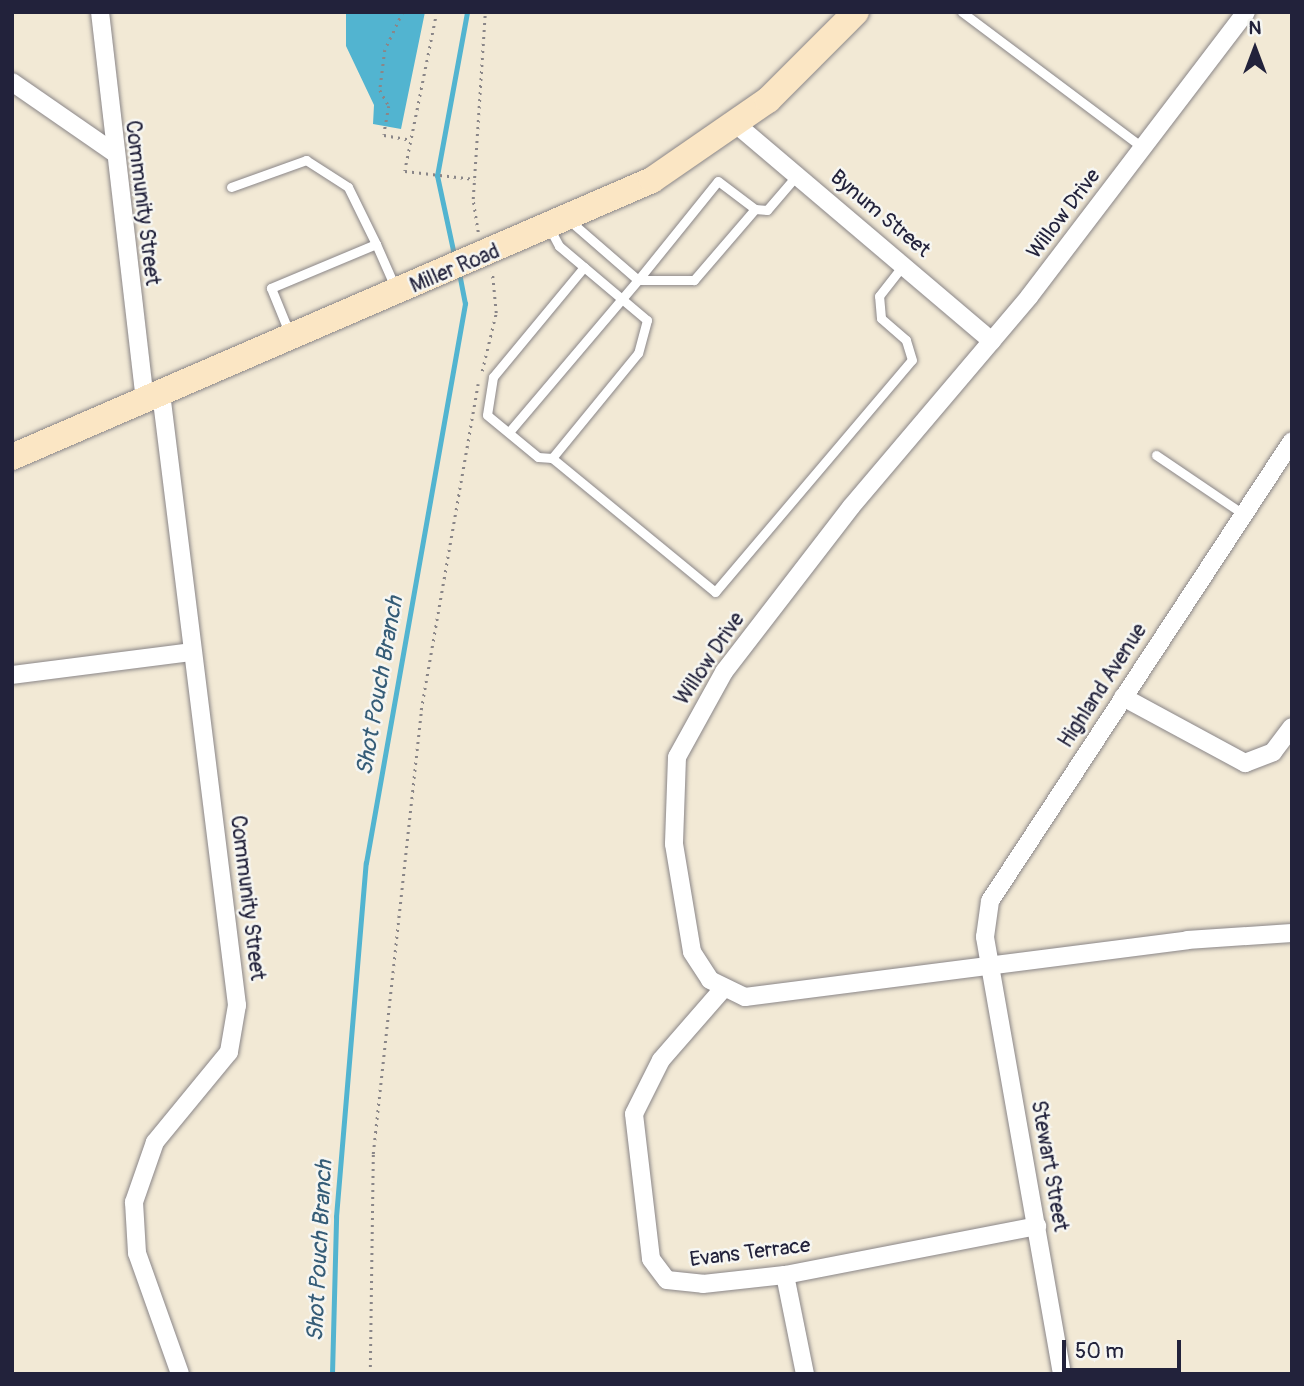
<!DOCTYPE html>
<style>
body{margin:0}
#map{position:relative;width:1304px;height:1386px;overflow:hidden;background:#f2e9d5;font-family:Pangolin,sans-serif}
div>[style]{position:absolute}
.water>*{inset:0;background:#52b4d0}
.stream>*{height:4.5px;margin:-2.25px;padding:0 2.25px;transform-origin:2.25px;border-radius:2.25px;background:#52b4d0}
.path>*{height:2.5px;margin-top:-1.25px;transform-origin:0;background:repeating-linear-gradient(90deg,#8a8688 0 2px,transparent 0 7px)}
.roads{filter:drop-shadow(0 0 2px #8a8688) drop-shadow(0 0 2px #8a8688)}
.service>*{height:9px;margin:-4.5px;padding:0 4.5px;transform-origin:4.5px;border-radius:4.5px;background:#fff}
.minor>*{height:18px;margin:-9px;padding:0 9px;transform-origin:9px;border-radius:9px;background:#fff}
.secondary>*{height:26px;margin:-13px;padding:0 13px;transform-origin:13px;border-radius:13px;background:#fbe6c4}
span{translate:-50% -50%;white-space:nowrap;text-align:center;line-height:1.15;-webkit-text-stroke:5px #f6f6f2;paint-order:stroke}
.street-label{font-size:21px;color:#22223b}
.water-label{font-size:23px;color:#355c77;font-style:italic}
.frame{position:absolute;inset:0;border:14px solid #22223b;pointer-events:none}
.north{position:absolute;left:1220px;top:14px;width:70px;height:70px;-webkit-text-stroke:5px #f6f6f2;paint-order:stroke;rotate:0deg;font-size:19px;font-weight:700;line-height:28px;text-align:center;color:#22223b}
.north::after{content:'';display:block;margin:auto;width:24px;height:32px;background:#22223b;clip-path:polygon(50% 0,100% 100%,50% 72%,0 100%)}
.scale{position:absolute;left:1062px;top:1340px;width:119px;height:32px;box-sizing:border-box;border:4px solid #22223b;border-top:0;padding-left:9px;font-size:21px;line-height:24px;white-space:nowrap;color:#22223b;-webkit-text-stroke:5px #f6f6f2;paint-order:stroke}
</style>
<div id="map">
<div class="water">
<div style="clip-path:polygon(346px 12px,425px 12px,401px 129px,373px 124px,374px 105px,346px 46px)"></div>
</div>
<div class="stream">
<div style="left:454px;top:255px;width:81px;rotate:-102.1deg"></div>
<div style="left:437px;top:176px;width:167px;rotate:-79.6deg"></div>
<div style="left:332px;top:1374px;width:157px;rotate:-88.5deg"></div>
<div style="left:336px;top:1217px;width:355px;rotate:-85.2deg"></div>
<div style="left:366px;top:863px;width:568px;rotate:-79.96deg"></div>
<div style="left:465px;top:304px;width:31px;rotate:-101deg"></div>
</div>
<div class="path">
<div style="left:403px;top:12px;width:42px;rotate:115.3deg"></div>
<div style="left:385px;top:50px;width:40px;rotate:97.1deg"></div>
<div style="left:380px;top:90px;width:18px;rotate:61deg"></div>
<div style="left:389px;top:106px;width:29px;rotate:100deg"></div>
<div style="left:384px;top:135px;width:27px;rotate:10deg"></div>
<div style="left:437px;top:12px;width:162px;rotate:101.4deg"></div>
<div style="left:405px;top:171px;width:70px;rotate:6.5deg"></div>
<div style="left:478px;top:232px;width:33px;rotate:-99deg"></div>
<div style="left:473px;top:199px;width:187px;rotate:-86.3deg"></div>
<div style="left:482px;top:371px;width:60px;rotate:-76.4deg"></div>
<div style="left:496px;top:313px;width:42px;rotate:-95.4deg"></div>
<div style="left:370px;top:1374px;width:220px;rotate:-89.2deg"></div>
<div style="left:373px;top:1154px;width:447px;rotate:-83.8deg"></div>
<div style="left:421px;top:710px;width:331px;rotate:-80.1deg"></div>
</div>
<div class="roads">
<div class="service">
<div style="left:962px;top:12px;width:226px;rotate:36.9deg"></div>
<div style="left:231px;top:187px;width:80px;rotate:-19.8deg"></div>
<div style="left:306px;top:160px;width:50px;rotate:32.7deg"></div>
<div style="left:348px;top:187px;width:64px;rotate:63.8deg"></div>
<div style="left:376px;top:244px;width:114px;rotate:157.3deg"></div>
<div style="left:271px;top:288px;width:48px;rotate:67.8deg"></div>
<div style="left:755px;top:209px;width:12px;rotate:5deg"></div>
<div style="left:767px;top:210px;width:46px;rotate:-49.4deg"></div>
<div style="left:550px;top:229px;width:19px;rotate:62deg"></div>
<div style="left:559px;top:246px;width:115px;rotate:40.1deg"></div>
<div style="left:647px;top:320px;width:34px;rotate:105deg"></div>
<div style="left:638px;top:353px;width:136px;rotate:129.3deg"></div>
<div style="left:376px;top:244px;width:47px;rotate:66.2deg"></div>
<div style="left:584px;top:267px;width:143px;rotate:129.6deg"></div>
<div style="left:493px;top:377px;width:38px;rotate:99deg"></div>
<div style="left:487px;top:415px;width:66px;rotate:39.5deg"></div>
<div style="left:538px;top:457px;width:14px;rotate:4deg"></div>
<div style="left:552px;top:458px;width:211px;rotate:39.4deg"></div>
<div style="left:715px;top:592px;width:304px;rotate:-49.7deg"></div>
<div style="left:912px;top:360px;width:21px;rotate:-107deg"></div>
<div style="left:906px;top:340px;width:33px;rotate:-139deg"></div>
<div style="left:881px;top:318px;width:22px;rotate:-95deg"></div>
<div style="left:879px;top:296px;width:41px;rotate:-52deg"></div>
<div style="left:509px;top:432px;width:199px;rotate:-49.7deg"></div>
<div style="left:638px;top:280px;width:127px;rotate:-51.1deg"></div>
<div style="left:718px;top:181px;width:46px;rotate:37.1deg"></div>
<div style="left:755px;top:209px;width:94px;rotate:130.7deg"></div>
<div style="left:694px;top:280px;width:56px;rotate:180deg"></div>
<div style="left:638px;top:280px;width:91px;rotate:-139deg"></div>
<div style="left:1156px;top:455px;width:105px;rotate:34.1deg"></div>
</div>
<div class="minor">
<div style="left:100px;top:12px;width:390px;rotate:83.4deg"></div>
<div style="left:1246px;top:12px;width:358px;rotate:127.3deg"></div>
<div style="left:1029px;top:297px;width:275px;rotate:130.3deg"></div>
<div style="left:851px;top:507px;width:208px;rotate:127.6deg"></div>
<div style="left:724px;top:672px;width:97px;rotate:118.9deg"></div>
<div style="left:677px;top:757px;width:87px;rotate:92deg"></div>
<div style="left:674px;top:844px;width:109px;rotate:80.5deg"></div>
<div style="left:692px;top:952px;width:33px;rotate:57deg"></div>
<div style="left:710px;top:980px;width:39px;rotate:26deg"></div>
<div style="left:745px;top:997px;width:446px;rotate:-7.3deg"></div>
<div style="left:1187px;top:940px;width:105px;rotate:-3.8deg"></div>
<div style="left:12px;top:82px;width:123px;rotate:34.7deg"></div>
<div style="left:737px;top:125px;width:334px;rotate:40.3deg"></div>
<div style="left:161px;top:393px;width:617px;rotate:82.92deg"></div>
<div style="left:237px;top:1005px;width:48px;rotate:99.7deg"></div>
<div style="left:229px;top:1052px;width:117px;rotate:129.4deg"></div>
<div style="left:155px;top:1142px;width:64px;rotate:109.3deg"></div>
<div style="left:134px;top:1202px;width:51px;rotate:86.6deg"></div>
<div style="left:137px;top:1253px;width:128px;rotate:70.4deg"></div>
<div style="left:12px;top:675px;width:181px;rotate:-7.3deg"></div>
<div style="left:1123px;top:697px;width:139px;rotate:28.4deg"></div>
<div style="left:1245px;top:763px;width:30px;rotate:-21deg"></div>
<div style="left:1273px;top:752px;width:31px;rotate:-53deg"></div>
<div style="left:722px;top:990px;width:93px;rotate:131.1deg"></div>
<div style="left:661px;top:1060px;width:60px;rotate:116.6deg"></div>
<div style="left:634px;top:1114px;width:146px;rotate:83.3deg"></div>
<div style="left:651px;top:1259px;width:26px;rotate:53deg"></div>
<div style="left:667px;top:1280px;width:36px;rotate:6deg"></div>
<div style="left:703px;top:1284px;width:82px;rotate:-6.3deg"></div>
<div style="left:785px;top:1275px;width:257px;rotate:-11deg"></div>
<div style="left:785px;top:1275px;width:101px;rotate:78.6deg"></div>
<div style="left:1062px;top:1374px;width:444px;rotate:-100deg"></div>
<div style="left:985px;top:937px;width:36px;rotate:-82deg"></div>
<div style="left:990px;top:901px;width:550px;rotate:-56.71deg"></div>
</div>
<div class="secondary">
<div style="left:12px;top:457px;width:697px;rotate:-23.4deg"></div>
<div style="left:652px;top:180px;width:141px;rotate:-34.6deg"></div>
<div style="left:768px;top:100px;width:124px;rotate:-45deg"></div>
</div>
</div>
<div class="street-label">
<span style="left:142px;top:203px;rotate:83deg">Community Street</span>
<span style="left:880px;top:214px;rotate:40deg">Bynum Street</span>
<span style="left:1064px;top:214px;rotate:-53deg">Willow Drive</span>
<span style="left:455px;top:269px;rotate:-23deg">Miller Road</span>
<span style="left:710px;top:659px;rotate:-56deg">Willow Drive</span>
<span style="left:1103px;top:686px;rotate:-57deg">Highland Avenue</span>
<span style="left:247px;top:898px;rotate:83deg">Community Street</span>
<span style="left:1049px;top:1166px;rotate:80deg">Stewart Street</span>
<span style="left:750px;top:1253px;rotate:-7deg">Evans Terrace</span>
</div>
<div class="water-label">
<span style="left:380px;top:686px;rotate:-80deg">Shot Pouch Branch</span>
<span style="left:320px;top:1251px;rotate:-87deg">Shot Pouch Branch</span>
</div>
<div class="frame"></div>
<div class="north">N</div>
<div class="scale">50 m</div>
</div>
